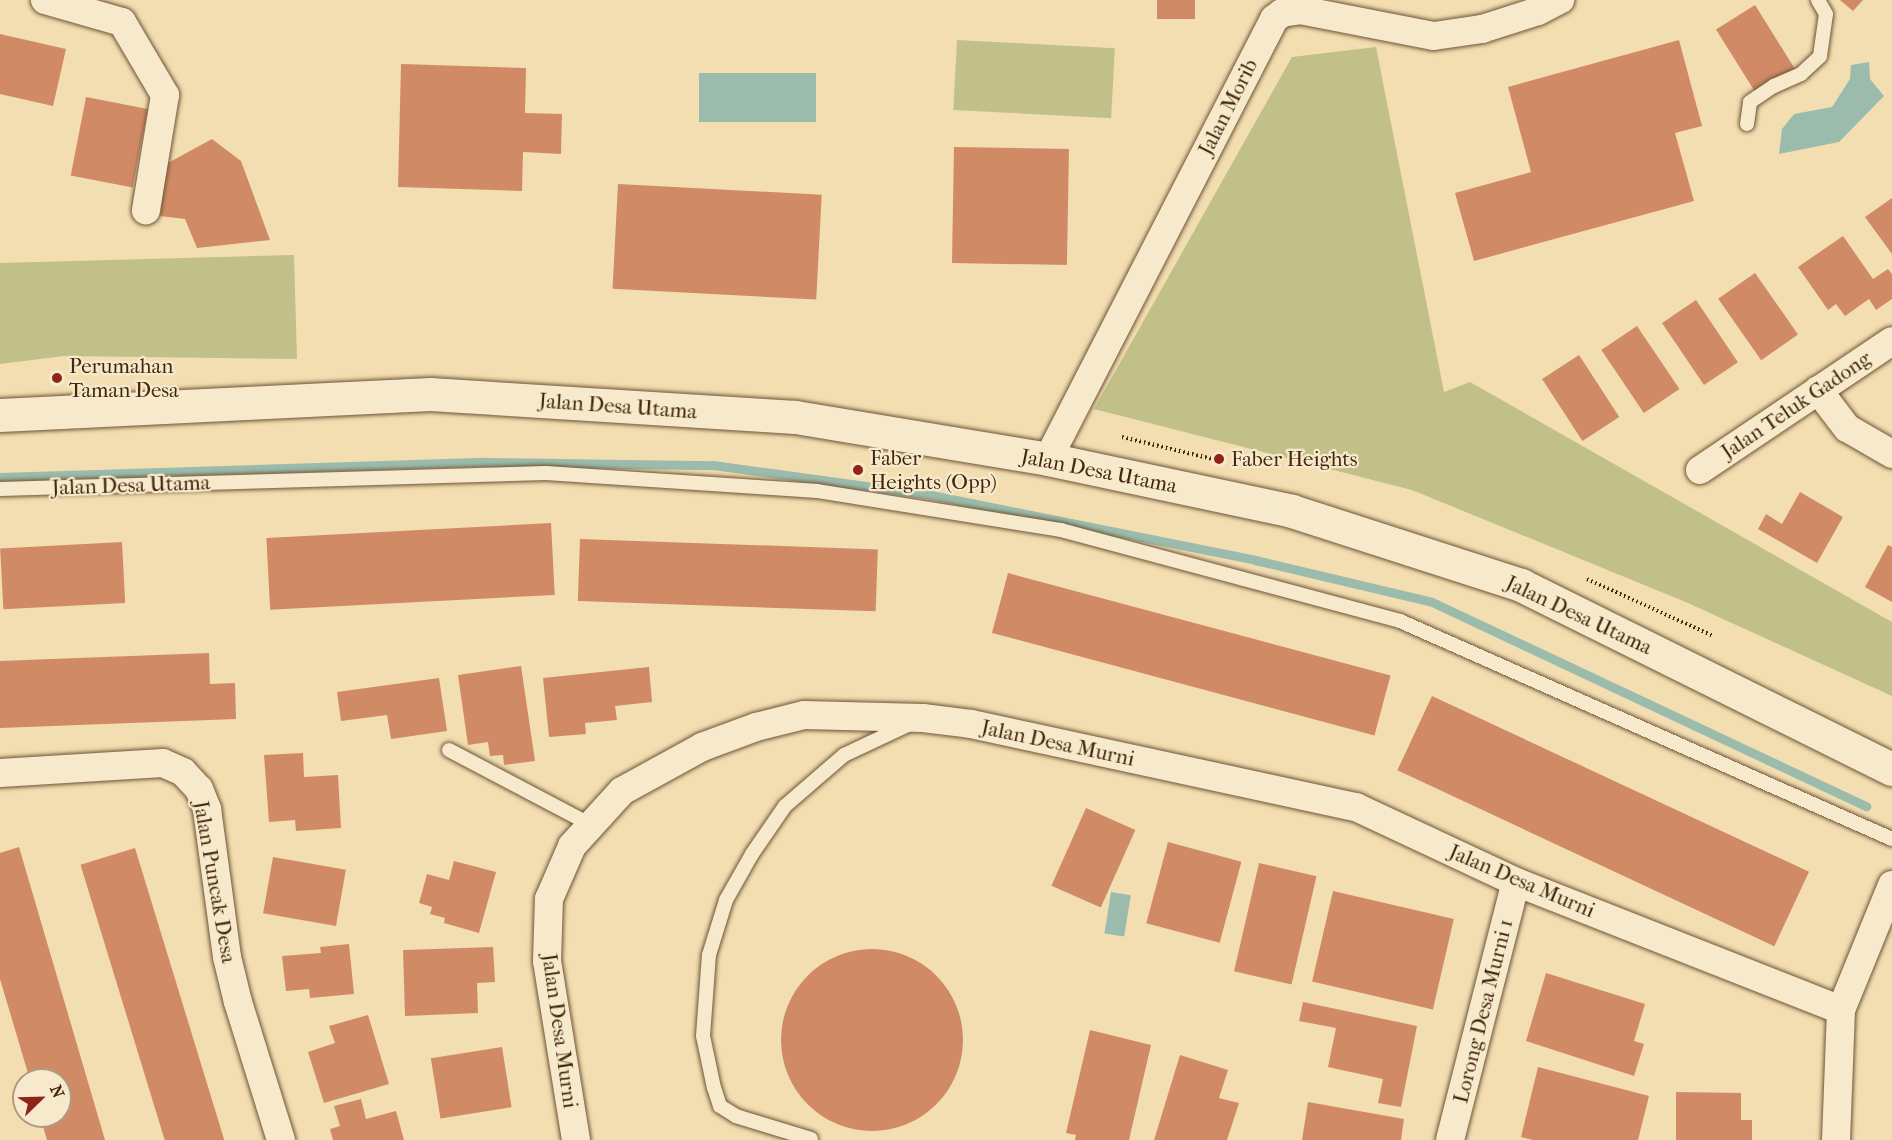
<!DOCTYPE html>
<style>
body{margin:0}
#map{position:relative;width:1892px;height:1140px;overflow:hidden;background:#f3deb1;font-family:"IM FELL French Canon",serif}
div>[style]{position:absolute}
.green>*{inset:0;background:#c0c088;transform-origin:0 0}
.water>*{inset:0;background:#9bbcac;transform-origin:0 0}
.stream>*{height:9px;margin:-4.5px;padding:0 4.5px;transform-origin:4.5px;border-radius:4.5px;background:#9bbcac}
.building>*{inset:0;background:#d08b66;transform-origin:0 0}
.round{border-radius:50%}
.path>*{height:4px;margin-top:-2px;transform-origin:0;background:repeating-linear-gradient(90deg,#43260e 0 1.5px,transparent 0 4.5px)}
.roads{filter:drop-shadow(0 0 2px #6f5437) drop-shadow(0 0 2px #6f5437)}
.lane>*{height:14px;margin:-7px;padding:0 7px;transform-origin:7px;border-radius:7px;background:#f7eacc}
.street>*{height:28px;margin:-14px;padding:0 14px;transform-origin:14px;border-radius:14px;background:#f7eacc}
.secondary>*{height:33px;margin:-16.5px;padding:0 16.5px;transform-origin:16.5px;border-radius:16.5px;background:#f7eacc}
.dots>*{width:16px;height:16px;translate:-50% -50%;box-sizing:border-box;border:3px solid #f7eacc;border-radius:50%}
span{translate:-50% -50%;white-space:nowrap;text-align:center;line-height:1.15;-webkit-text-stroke:4.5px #f7eacc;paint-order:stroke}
.street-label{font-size:21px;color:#43260e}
.poi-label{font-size:21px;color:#43260e}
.left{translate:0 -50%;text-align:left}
.north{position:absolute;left:12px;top:1068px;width:60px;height:60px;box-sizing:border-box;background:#f7eacc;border:2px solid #af9c80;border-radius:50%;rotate:67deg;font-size:16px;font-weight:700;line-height:24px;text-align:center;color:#43260e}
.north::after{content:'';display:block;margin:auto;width:21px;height:27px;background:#8f2418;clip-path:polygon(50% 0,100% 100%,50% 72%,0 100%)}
</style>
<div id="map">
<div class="green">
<div style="left:957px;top:40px;width:158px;height:70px;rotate:3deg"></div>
<div style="clip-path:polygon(1376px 47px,1444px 392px,1470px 382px,1892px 622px,1892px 696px,1688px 603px,1412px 490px,1094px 409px,1292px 57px)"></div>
<div style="clip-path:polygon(294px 255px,297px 359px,64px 356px,0 364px,0 263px)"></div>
</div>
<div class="water">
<div style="clip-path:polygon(1869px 62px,1870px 79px,1884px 96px,1839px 142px,1779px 154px,1782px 129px,1794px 114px,1832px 107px,1850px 79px,1851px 65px)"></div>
<div style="left:699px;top:73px;width:117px;height:49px"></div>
<div style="left:1111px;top:892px;width:20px;height:42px;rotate:9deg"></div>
</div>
<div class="stream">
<div style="left:0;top:477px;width:485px;rotate:-1.8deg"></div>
<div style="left:485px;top:462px;width:228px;rotate:0.8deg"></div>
<div style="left:713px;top:465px;width:220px;rotate:7.8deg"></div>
<div style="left:931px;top:495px;width:330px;rotate:11.3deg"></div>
<div style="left:1255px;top:560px;width:182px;rotate:13.3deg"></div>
<div style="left:1432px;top:602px;width:480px;rotate:25.2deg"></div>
</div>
<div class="building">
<div style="left:1157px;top:0;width:38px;height:19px"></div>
<div style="clip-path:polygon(1840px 0,1863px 0,1853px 11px)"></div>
<div style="left:1755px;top:5px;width:79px;height:46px;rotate:58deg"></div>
<div style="clip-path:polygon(0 34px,66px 49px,53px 106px,0 94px)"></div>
<div style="clip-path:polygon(1679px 40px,1702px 126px,1675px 133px,1694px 201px,1474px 261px,1455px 193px,1531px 172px,1508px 87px)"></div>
<div style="clip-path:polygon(401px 64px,526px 68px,525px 113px,562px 114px,561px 154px,523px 152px,522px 191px,398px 187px)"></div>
<div style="left:86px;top:97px;width:63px;height:80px;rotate:11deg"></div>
<div style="clip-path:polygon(212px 139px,241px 161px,270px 240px,197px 248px,185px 219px,160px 216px,166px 164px)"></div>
<div style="left:954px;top:147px;width:115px;height:116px;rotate:1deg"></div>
<div style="left:618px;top:184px;width:204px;height:105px;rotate:3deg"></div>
<div style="clip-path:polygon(1892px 198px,1892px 254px,1865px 217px)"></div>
<div style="clip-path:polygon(1843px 236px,1873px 279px,1888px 269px,1892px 274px,1892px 299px,1876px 310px,1869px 299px,1845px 316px,1836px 304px,1828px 310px,1798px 267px)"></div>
<div style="left:1755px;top:273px;width:75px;height:45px;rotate:55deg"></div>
<div style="left:1696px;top:300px;width:75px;height:41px;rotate:56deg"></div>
<div style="left:1637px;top:326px;width:76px;height:43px;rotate:56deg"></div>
<div style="left:1579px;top:355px;width:74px;height:44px;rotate:57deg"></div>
<div style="clip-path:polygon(1800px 492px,1843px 517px,1817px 563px,1758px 529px,1766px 514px,1782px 524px)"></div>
<div style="left:551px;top:523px;width:72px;height:285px;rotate:87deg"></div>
<div style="left:580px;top:539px;width:298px;height:62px;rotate:2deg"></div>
<div style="left:122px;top:542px;width:61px;height:122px;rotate:87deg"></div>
<div style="clip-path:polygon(1888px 545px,1892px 547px,1892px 602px,1865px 587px)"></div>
<div style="left:1008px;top:573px;width:396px;height:62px;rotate:15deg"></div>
<div style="clip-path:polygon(209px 653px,210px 684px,235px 683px,236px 719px,0 728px,0 661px)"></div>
<div style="clip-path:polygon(521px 666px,535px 761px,504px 765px,503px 755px,490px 756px,488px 742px,468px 745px,458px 675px)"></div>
<div style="clip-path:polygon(649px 667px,652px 702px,615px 706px,617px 720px,585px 723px,586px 734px,549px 737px,543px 678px)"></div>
<div style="clip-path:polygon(439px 678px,447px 731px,391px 739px,387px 715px,341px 721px,337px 692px)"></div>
<div style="left:1432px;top:696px;width:416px;height:82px;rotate:25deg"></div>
<div style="clip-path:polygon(303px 753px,304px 777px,338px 775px,341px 828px,296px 831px,295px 820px,269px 822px,264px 755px)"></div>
<div style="left:1086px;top:808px;width:54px;height:85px;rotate:24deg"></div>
<div style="left:1168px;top:842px;width:76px;height:84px;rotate:15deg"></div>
<div style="clip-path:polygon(19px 847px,105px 1140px,47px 1140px,40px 1116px,60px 1116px,60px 1080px,30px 1080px,0 979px,0 853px)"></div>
<div style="left:135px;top:848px;width:306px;height:57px;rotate:73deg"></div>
<div style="left:273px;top:857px;width:74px;height:57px;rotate:10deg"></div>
<div style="clip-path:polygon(454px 861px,496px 872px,479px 933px,444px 923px,445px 918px,430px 914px,432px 907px,419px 903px,427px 874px,449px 880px)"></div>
<div style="left:1259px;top:863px;width:59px;height:111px;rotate:13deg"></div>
<div style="left:1333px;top:891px;width:124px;height:93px;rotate:13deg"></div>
<div style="clip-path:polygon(349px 944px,354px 994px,310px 998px,309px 989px,286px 991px,282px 956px,321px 953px,320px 947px)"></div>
<div style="clip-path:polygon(493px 947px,495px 982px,477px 983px,478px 1013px,405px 1016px,403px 950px)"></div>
<div class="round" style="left:781px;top:949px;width:182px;height:182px"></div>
<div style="clip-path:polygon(1546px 973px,1645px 1004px,1634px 1041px,1644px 1044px,1634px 1076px,1526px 1041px)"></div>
<div style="clip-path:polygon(1303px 1002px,1417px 1026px,1401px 1107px,1378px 1103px,1383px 1079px,1328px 1067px,1336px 1028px,1299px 1021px)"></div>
<div style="clip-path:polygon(368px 1015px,389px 1084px,324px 1103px,308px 1052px,335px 1043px,329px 1026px)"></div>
<div style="clip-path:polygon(1090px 1030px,1151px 1045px,1129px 1140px,1075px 1140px,1076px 1135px,1066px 1133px)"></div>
<div style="left:502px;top:1047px;width:61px;height:72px;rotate:81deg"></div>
<div style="clip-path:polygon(1180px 1055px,1228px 1070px,1219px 1098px,1239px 1103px,1227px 1140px,1154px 1140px)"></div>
<div style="clip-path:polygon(1538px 1067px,1649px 1096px,1638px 1140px,1533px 1140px,1521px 1137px)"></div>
<div style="clip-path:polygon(1676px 1092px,1741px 1093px,1741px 1120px,1752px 1120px,1752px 1140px,1676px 1140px)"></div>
<div style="clip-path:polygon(361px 1099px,366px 1119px,396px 1111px,404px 1140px,333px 1140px,330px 1129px,340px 1126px,334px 1106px)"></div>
<div style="clip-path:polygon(1308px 1102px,1404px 1119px,1401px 1140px,1302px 1140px)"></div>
</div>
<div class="path">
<div style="left:1122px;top:437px;width:93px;rotate:13.7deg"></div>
<div style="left:1587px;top:579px;width:138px;rotate:24.3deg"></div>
</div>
<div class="roads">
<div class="lane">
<div style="left:1747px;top:124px;width:22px;rotate:-82deg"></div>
<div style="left:1750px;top:102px;width:29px;rotate:-34deg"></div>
<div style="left:1774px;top:86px;width:30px;rotate:-24deg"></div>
<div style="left:1801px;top:74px;width:26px;rotate:-43deg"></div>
<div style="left:1820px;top:56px;width:42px;rotate:-81.9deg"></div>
<div style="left:1826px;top:14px;width:16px;rotate:-120deg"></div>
<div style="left:0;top:489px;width:546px;rotate:-1.68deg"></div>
<div style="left:546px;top:473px;width:272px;rotate:3.8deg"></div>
<div style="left:817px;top:491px;width:247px;rotate:9.1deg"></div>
<div style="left:1061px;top:530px;width:351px;rotate:15deg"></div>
<div style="left:1400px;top:621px;width:538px;rotate:23.9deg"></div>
<div style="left:449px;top:750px;width:161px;rotate:27.8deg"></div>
<div style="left:811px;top:1139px;width:78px;rotate:-163deg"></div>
<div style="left:736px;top:1116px;width:19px;rotate:-148deg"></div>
<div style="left:720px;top:1106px;width:19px;rotate:-108deg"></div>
<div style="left:714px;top:1088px;width:53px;rotate:-101.9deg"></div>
<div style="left:703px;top:1036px;width:81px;rotate:-85.8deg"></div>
<div style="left:709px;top:955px;width:58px;rotate:-72.8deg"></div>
<div style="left:726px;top:900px;width:53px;rotate:-60.5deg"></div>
<div style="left:752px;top:854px;width:58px;rotate:-55.5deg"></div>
<div style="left:785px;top:806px;width:78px;rotate:-40.8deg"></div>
<div style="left:844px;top:755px;width:73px;rotate:-25.2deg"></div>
</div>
<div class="street">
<div style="left:45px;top:0;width:80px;rotate:15.9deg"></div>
<div style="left:122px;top:22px;width:85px;rotate:59.5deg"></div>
<div style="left:165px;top:95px;width:117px;rotate:99.4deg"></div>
<div style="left:1818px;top:390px;width:48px;rotate:52.7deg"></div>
<div style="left:1847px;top:428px;width:52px;rotate:30deg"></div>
<div style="left:1048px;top:459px;width:495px;rotate:-62.8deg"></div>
<div style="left:1274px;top:19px;width:10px;rotate:-37deg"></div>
<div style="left:1282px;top:13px;width:18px;rotate:-9deg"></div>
<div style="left:1300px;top:10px;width:136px;rotate:11deg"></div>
<div style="left:1434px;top:36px;width:49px;rotate:-8.3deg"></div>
<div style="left:1482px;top:29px;width:59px;rotate:-17.8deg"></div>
<div style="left:1538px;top:11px;width:25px;rotate:-27deg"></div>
<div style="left:1700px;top:470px;width:231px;rotate:-33.9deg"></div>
<div style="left:0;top:773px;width:163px;rotate:-3.5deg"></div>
<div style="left:163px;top:763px;width:22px;rotate:24deg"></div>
<div style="left:183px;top:772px;width:23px;rotate:47deg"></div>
<div style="left:199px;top:789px;width:22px;rotate:68deg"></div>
<div style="left:207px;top:809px;width:149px;rotate:82.3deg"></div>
<div style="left:227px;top:957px;width:46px;rotate:76.3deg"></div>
<div style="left:238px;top:1002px;width:145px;rotate:72.7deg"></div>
<div style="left:576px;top:1140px;width:181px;rotate:-99.2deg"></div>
<div style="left:547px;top:961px;width:62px;rotate:-88.2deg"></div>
<div style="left:549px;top:899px;width:58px;rotate:-66.5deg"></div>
<div style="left:572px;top:846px;width:74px;rotate:-47.7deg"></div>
<div style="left:622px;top:791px;width:91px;rotate:-28.8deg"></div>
<div style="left:702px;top:747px;width:58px;rotate:-20.3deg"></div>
<div style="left:756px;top:727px;width:49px;rotate:-14deg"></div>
<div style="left:804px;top:715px;width:119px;rotate:1.4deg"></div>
<div style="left:923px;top:718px;width:48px;rotate:7.1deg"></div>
<div style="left:971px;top:724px;width:394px;rotate:12.2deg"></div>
<div style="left:1356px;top:807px;width:177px;rotate:25.1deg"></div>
<div style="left:1516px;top:882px;width:349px;rotate:21.5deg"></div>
<div style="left:1450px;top:1140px;width:266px;rotate:-75.7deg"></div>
<div style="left:1836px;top:1140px;width:130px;rotate:-87.8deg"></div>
<div style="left:1841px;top:1010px;width:135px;rotate:-67.8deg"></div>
</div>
<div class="secondary">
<div style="left:0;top:415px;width:431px;rotate:-2.8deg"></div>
<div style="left:430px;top:394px;width:366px;rotate:3.6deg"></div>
<div style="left:795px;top:417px;width:256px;rotate:9.4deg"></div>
<div style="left:1048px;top:459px;width:249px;rotate:12deg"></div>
<div style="left:1292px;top:511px;width:241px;rotate:17.9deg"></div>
<div style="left:1521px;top:585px;width:414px;rotate:26.4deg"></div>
</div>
</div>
<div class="dots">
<div style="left:57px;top:378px;background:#8f2418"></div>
<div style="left:1219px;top:459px;background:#8f2418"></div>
<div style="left:858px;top:470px;background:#8f2418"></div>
</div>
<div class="street-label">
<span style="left:1228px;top:107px;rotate:-63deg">Jalan Morib</span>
<span style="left:1796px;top:405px;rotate:-34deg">Jalan Teluk Gadong</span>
<span style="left:618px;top:406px;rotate:4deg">Jalan Desa Utama</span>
<span style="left:1099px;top:471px;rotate:11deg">Jalan Desa Utama</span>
<span style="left:131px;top:485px;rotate:-2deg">Jalan Desa Utama</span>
<span style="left:1579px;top:615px;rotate:25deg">Jalan Desa Utama</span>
<span style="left:1058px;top:743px;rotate:12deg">Jalan Desa Murni</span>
<span style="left:1522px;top:881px;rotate:23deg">Jalan Desa Murni</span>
<span style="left:215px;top:882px;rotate:80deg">Jalan Puncak Desa</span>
<span style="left:1483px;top:1011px;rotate:-76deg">Lorong Desa Murni 1</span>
<span style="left:560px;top:1031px;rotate:82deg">Jalan Desa Murni</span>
</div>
<div class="poi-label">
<span class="left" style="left:69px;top:378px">Perumahan<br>Taman Desa</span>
<span class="left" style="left:870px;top:470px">Faber<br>Heights (Opp)</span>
<span class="left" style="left:1231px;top:459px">Faber Heights</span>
</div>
<div class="north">N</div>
</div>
